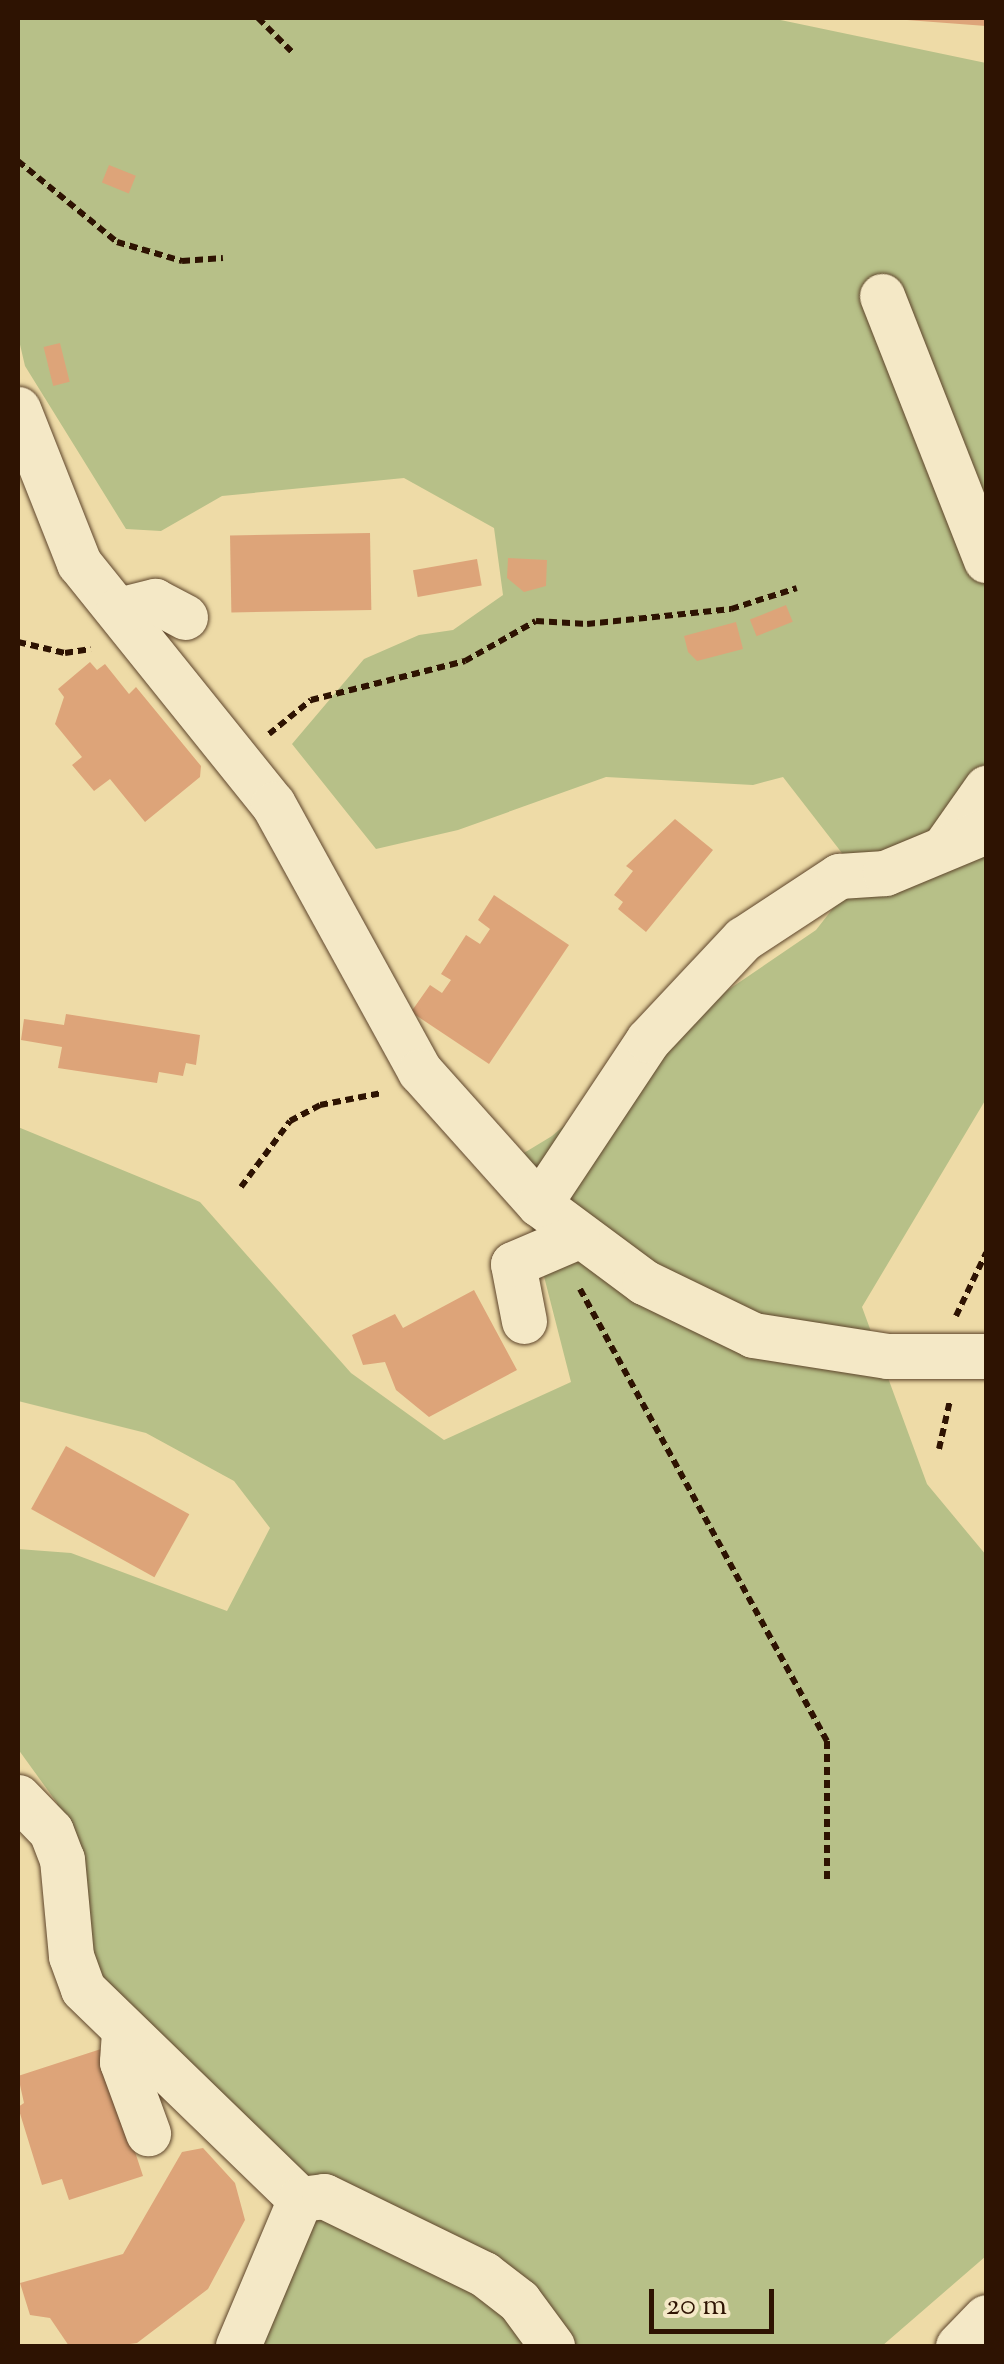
<!DOCTYPE html>
<style>
body{margin:0}
#map{position:relative;width:1004px;height:2364px;overflow:hidden;background:#eedba7;font-family:"Sorts Mill Goudy",serif}
div>[style]{position:absolute}
.green>*{inset:0;background:#b7c088}
.building>*{inset:0;background:#dda479;transform-origin:0 0}
.path>*{height:6px;margin-top:-3px;transform-origin:0;background:repeating-linear-gradient(90deg,#2e1302 0 8px,transparent 0 13px)}
.roads{filter:drop-shadow(0 0 2px #5e452b) drop-shadow(0 0 2px #5e452b)}
.minor>*{height:45px;margin:-22.5px;padding:0 22.5px;transform-origin:22.5px;border-radius:22.5px;background:#f4e8c6}
span{translate:-50% -50%;white-space:nowrap;text-align:center;line-height:1.15;-webkit-text-stroke:8px #f4e8c6;paint-order:stroke}
.frame{position:absolute;inset:0;border:20px solid #2e1302;pointer-events:none}
.scale{position:absolute;left:649px;top:2289px;width:125px;height:45px;box-sizing:border-box;border:5px solid #2e1302;border-top:0;padding-left:12px;font-size:30px;line-height:35px;white-space:nowrap;color:#2e1302;-webkit-text-stroke:8px #f4e8c6;paint-order:stroke}
</style>
<div id="map">
<div class="green">
<div style="clip-path:polygon(18px 18px,771px 18px,986px 63px,986px 1099px,862px 1307px,927px 1484px,986px 1555px,986px 2256px,882px 2346px,248px 2346px,316px 2185px,79px 1962px,57px 1803px,18px 1749px,18px 1549px,71px 1553px,227px 1611px,270px 1528px,234px 1481px,146px 1433px,18px 1401px,18px 1127px,200px 1202px,351px 1373px,444px 1440px,571px 1382px,514px 1159px,552px 1136px,700px 1009px,816px 930px,859px 875px,783px 777px,753px 785px,606px 777px,458px 830px,376px 849px,292px 744px,364px 659px,419px 635px,453px 630px,503px 595px,494px 528px,404px 478px,222px 496px,161px 531px,126px 529px,25px 366px,18px 336px)"></div>
</div>
<div class="building">
<div style="clip-path:polygon(986px 18px,986px 26px,907px 20px,907px 18px)"></div>
<div style="left:109px;top:165px;width:29px;height:19px;rotate:22deg"></div>
<div style="left:60px;top:343px;width:40px;height:17px;rotate:76deg"></div>
<div style="left:370px;top:533px;width:77px;height:140px;rotate:89deg"></div>
<div style="clip-path:polygon(508px 558px,547px 560px,546px 586px,524px 592px,507px 578px)"></div>
<div style="left:477px;top:559px;width:27px;height:65px;rotate:80deg"></div>
<div style="left:786px;top:605px;width:18px;height:39px;rotate:68deg"></div>
<div style="clip-path:polygon(736px 622px,743px 649px,697px 661px,688px 652px,684px 636px)"></div>
<div style="clip-path:polygon(90px 662px,97px 670px,105px 664px,129px 694px,136px 687px,201px 766px,200px 777px,145px 822px,110px 779px,94px 791px,72px 765px,82px 757px,55px 724px,64px 697px,58px 689px)"></div>
<div style="clip-path:polygon(675px 819px,713px 850px,646px 932px,618px 909px,623px 902px,614px 895px,633px 871px,626px 866px)"></div>
<div style="clip-path:polygon(494px 895px,569px 945px,489px 1064px,411px 1012px,430px 985px,442px 993px,451px 980px,441px 974px,466px 935px,480px 944px,490px 929px,478px 920px)"></div>
<div style="clip-path:polygon(66px 1014px,200px 1035px,196px 1065px,186px 1063px,183px 1076px,159px 1072px,157px 1083px,58px 1068px,62px 1047px,21px 1040px,24px 1019px,64px 1025px)"></div>
<div style="clip-path:polygon(474px 1290px,517px 1370px,429px 1417px,396px 1390px,385px 1362px,363px 1365px,352px 1335px,395px 1314px,403px 1328px)"></div>
<div style="left:66px;top:1446px;width:141px;height:72px;rotate:29deg"></div>
<div style="clip-path:polygon(101px 2049px,143px 2176px,69px 2200px,62px 2179px,42px 2185px,18px 2107px,24px 2103px,18px 2076px)"></div>
<div style="clip-path:polygon(203px 2148px,235px 2183px,245px 2220px,208px 2289px,137px 2343px,115px 2346px,69px 2346px,50px 2318px,30px 2315px,20px 2283px,123px 2254px,182px 2152px)"></div>
</div>
<div class="path">
<div style="left:258px;top:18px;width:48px;rotate:45deg"></div>
<div style="left:18px;top:161px;width:128px;rotate:39.3deg"></div>
<div style="left:117px;top:242px;width:68px;rotate:16.3deg"></div>
<div style="left:182px;top:261px;width:41px;rotate:-4.2deg"></div>
<div style="left:18px;top:642px;width:48px;rotate:13.2deg"></div>
<div style="left:65px;top:653px;width:26px;rotate:-9deg"></div>
<div style="left:269px;top:734px;width:54px;rotate:-39deg"></div>
<div style="left:311px;top:700px;width:159px;rotate:-14.2deg"></div>
<div style="left:465px;top:661px;width:81px;rotate:-29.4deg"></div>
<div style="left:536px;top:621px;width:51px;rotate:3.4deg"></div>
<div style="left:587px;top:624px;width:145px;rotate:-5.9deg"></div>
<div style="left:731px;top:609px;width:69px;rotate:-17.7deg"></div>
<div style="left:241px;top:1187px;width:82px;rotate:-53.4deg"></div>
<div style="left:290px;top:1121px;width:34px;rotate:-28deg"></div>
<div style="left:320px;top:1105px;width:63px;rotate:-11deg"></div>
<div style="left:580px;top:1289px;width:515px;rotate:61.35deg"></div>
<div style="left:827px;top:1741px;width:141px;rotate:90deg"></div>
<div style="left:956px;top:1316px;width:70px;rotate:-64.5deg"></div>
<div style="left:939px;top:1449px;width:50px;rotate:-77.3deg"></div>
</div>
<div class="roads">
<div class="minor">
<div style="left:882px;top:296px;width:284px;rotate:68.5deg"></div>
<div style="left:18px;top:409px;width:166px;rotate:68.4deg"></div>
<div style="left:79px;top:563px;width:309px;rotate:51.2deg"></div>
<div style="left:273px;top:804px;width:305px;rotate:61.2deg"></div>
<div style="left:420px;top:1071px;width:178px;rotate:48.2deg"></div>
<div style="left:539px;top:1204px;width:131px;rotate:36.6deg"></div>
<div style="left:644px;top:1282px;width:121px;rotate:25.9deg"></div>
<div style="left:753px;top:1335px;width:136px;rotate:8.9deg"></div>
<div style="left:887px;top:1356px;width:99px"></div>
<div style="left:118px;top:610px;width:38px;rotate:-14deg"></div>
<div style="left:155px;top:601px;width:34px;rotate:28deg"></div>
<div style="left:946px;top:845px;width:70px;rotate:-54.9deg"></div>
<div style="left:539px;top:1204px;width:197px;rotate:-56.4deg"></div>
<div style="left:648px;top:1040px;width:139px;rotate:-46.8deg"></div>
<div style="left:743px;top:939px;width:115px;rotate:-33.3deg"></div>
<div style="left:839px;top:876px;width:46px;rotate:-3.7deg"></div>
<div style="left:885px;top:873px;width:109px;rotate:-22.6deg"></div>
<div style="left:524px;top:1321px;width:58px;rotate:-100.9deg"></div>
<div style="left:513px;top:1264px;width:69px;rotate:-23.2deg"></div>
<div style="left:18px;top:1797px;width:47px;rotate:45.9deg"></div>
<div style="left:51px;top:1831px;width:30px;rotate:69deg"></div>
<div style="left:62px;top:1859px;width:97px;rotate:84.7deg"></div>
<div style="left:71px;top:1956px;width:35px;rotate:70deg"></div>
<div style="left:83px;top:1989px;width:302px;rotate:44.1deg"></div>
<div style="left:300px;top:2199px;width:160px;rotate:112.9deg"></div>
<div style="left:124px;top:2032px;width:30px;rotate:94deg"></div>
<div style="left:122px;top:2062px;width:76px;rotate:69.9deg"></div>
<div style="left:300px;top:2199px;width:24px;rotate:-7deg"></div>
<div style="left:324px;top:2196px;width:178px;rotate:26deg"></div>
<div style="left:484px;top:2274px;width:44px;rotate:37.6deg"></div>
<div style="left:519px;top:2301px;width:56px;rotate:53.7deg"></div>
<div style="left:958px;top:2346px;width:40px;rotate:-46deg"></div>
</div>
</div>
<div class="frame"></div>
<div class="scale">20 m</div>
</div>
